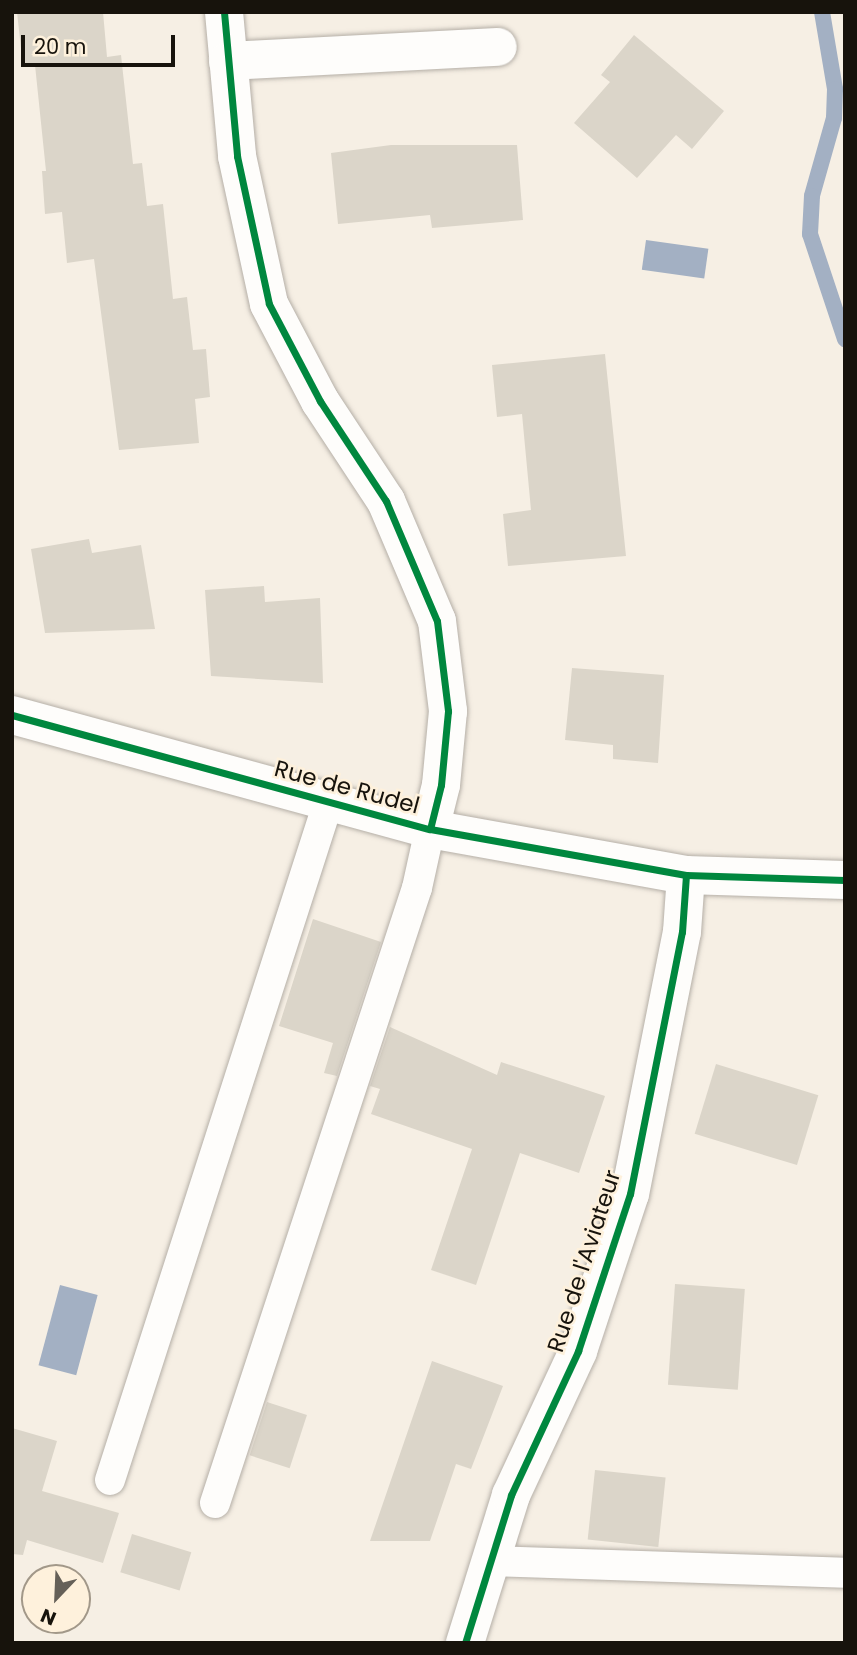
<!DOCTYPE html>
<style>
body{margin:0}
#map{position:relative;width:857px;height:1655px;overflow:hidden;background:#f6efe4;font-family:Poppins,sans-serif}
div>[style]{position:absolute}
.water>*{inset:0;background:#a3b0c3;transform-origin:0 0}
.stream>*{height:16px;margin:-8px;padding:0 8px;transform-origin:8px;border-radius:8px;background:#a3b0c3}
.building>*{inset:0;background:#dbd5c9;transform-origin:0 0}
.roads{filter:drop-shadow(0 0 2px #b5afa7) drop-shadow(0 0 2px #b5afa7)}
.service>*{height:30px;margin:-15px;padding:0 15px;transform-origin:15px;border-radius:15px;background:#fefdfb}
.minor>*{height:38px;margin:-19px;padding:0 19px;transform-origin:19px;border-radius:19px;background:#fefdfb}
.cycleway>*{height:7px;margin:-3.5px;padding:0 3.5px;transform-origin:3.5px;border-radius:3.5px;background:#00873e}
span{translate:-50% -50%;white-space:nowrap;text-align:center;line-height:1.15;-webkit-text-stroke:5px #fef1dc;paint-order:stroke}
.street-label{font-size:23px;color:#17130c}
.frame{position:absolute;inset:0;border:14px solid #17130c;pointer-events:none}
.north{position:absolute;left:21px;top:1564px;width:70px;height:70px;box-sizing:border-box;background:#fef1dc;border:2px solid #a29889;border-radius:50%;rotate:203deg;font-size:19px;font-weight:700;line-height:28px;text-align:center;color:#17130c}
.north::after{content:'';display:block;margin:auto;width:24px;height:32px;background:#656058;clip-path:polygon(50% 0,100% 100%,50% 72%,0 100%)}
.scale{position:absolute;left:21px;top:35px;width:154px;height:32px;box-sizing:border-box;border:4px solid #17130c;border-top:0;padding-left:9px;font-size:21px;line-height:24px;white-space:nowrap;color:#17130c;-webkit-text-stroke:5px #fef1dc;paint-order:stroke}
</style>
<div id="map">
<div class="water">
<div style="left:646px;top:240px;width:63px;height:30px;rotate:8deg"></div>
<div style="left:60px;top:1285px;width:39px;height:83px;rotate:15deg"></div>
</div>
<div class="stream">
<div style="left:822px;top:12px;width:78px;rotate:80.4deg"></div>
<div style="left:835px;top:89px;width:29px;rotate:92deg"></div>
<div style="left:834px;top:118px;width:81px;rotate:105.8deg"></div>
<div style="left:812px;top:196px;width:38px;rotate:93deg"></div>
<div style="left:810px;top:234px;width:111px;rotate:71.6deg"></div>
</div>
<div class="building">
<div style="clip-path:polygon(17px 12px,103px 12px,107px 57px,121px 55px,133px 164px,142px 163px,147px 206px,163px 204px,173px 299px,187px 297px,193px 350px,206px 349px,210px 397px,195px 399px,199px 443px,119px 450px,94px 259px,67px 263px,62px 212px,45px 214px,42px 171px,46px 171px,35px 65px,23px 67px)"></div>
<div style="clip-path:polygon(634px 35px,724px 111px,692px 149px,676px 135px,637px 178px,574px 123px,610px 82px,601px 75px)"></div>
<div style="clip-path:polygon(391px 145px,517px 145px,523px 220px,432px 228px,430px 215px,338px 224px,331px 153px)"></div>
<div style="clip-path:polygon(605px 354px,626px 556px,508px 566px,503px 514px,531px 510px,522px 414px,497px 417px,492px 365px)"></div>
<div style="clip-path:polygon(89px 539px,92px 553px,141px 545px,155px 629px,45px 633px,31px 549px)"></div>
<div style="clip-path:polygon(264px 586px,265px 602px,320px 598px,323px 683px,211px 676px,205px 590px)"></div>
<div style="clip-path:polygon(572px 668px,664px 675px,658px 763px,613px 759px,613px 745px,565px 740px)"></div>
<div style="clip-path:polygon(313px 919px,381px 942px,337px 1076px,324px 1073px,333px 1043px,279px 1026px)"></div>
<div style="clip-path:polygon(390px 1027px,497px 1075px,501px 1062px,605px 1096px,579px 1173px,520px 1153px,476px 1285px,431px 1270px,472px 1149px,371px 1114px,380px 1089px,370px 1086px)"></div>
<div style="left:716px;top:1064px;width:107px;height:73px;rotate:17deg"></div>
<div style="left:675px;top:1284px;width:70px;height:101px;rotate:4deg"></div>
<div style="clip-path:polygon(432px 1361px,503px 1386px,471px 1469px,456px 1464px,430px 1541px,370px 1541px)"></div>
<div style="left:267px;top:1402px;width:42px;height:56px;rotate:18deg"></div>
<div style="clip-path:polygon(12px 1428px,57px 1441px,42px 1491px,119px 1513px,103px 1563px,27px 1540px,23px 1555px,12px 1554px)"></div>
<div style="left:595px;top:1470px;width:71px;height:70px;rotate:6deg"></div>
<div style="left:132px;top:1534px;width:62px;height:40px;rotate:17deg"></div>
</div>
<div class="roads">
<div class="service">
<div style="left:110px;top:1480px;width:711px;rotate:-72.15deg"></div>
<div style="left:215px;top:1503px;width:647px;rotate:-71.82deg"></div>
<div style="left:417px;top:888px;width:60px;rotate:-77.6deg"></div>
<div style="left:490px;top:1561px;width:355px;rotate:1.9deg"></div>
</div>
<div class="minor">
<div style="left:224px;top:12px;width:145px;rotate:84.8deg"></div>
<div style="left:237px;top:156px;width:151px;rotate:77.8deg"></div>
<div style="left:269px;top:304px;width:110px;rotate:62.3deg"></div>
<div style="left:320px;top:401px;width:120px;rotate:56.6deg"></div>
<div style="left:386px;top:501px;width:130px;rotate:67deg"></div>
<div style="left:437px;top:621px;width:91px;rotate:83deg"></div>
<div style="left:448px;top:711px;width:74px;rotate:95.4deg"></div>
<div style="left:441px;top:785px;width:45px;rotate:104deg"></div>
<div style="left:228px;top:61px;width:270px;rotate:-3deg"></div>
<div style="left:12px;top:715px;width:433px;rotate:15.3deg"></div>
<div style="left:430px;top:829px;width:260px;rotate:10.2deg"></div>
<div style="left:686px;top:875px;width:159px;rotate:1.8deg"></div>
<div style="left:465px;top:1643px;width:155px;rotate:-72.7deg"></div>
<div style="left:511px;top:1495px;width:159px;rotate:-65deg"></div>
<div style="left:578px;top:1351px;width:165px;rotate:-71.7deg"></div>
<div style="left:630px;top:1194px;width:267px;rotate:-78.8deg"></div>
<div style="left:682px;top:932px;width:57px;rotate:-86deg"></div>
</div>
</div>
<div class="cycleway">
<div style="left:224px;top:12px;width:145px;rotate:84.8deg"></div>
<div style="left:237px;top:156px;width:151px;rotate:77.8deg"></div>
<div style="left:269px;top:304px;width:110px;rotate:62.3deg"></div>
<div style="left:320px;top:401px;width:120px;rotate:56.6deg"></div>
<div style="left:386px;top:501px;width:130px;rotate:67deg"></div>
<div style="left:437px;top:621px;width:91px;rotate:83deg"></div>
<div style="left:448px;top:711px;width:74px;rotate:95.4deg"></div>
<div style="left:441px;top:785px;width:45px;rotate:104deg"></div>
<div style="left:12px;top:715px;width:433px;rotate:15.3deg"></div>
<div style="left:430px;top:829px;width:260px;rotate:10.2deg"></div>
<div style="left:686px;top:875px;width:159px;rotate:1.8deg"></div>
<div style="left:465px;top:1643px;width:155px;rotate:-72.7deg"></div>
<div style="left:511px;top:1495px;width:159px;rotate:-65deg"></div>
<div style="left:578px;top:1351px;width:165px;rotate:-71.7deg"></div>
<div style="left:630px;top:1194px;width:267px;rotate:-78.8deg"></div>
<div style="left:682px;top:932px;width:57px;rotate:-86deg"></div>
</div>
<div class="street-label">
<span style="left:347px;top:787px;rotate:15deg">Rue de Rudel</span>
<span style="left:584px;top:1261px;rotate:-72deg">Rue de l'Aviateur</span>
</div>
<div class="frame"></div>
<div class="north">N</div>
<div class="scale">20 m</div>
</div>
